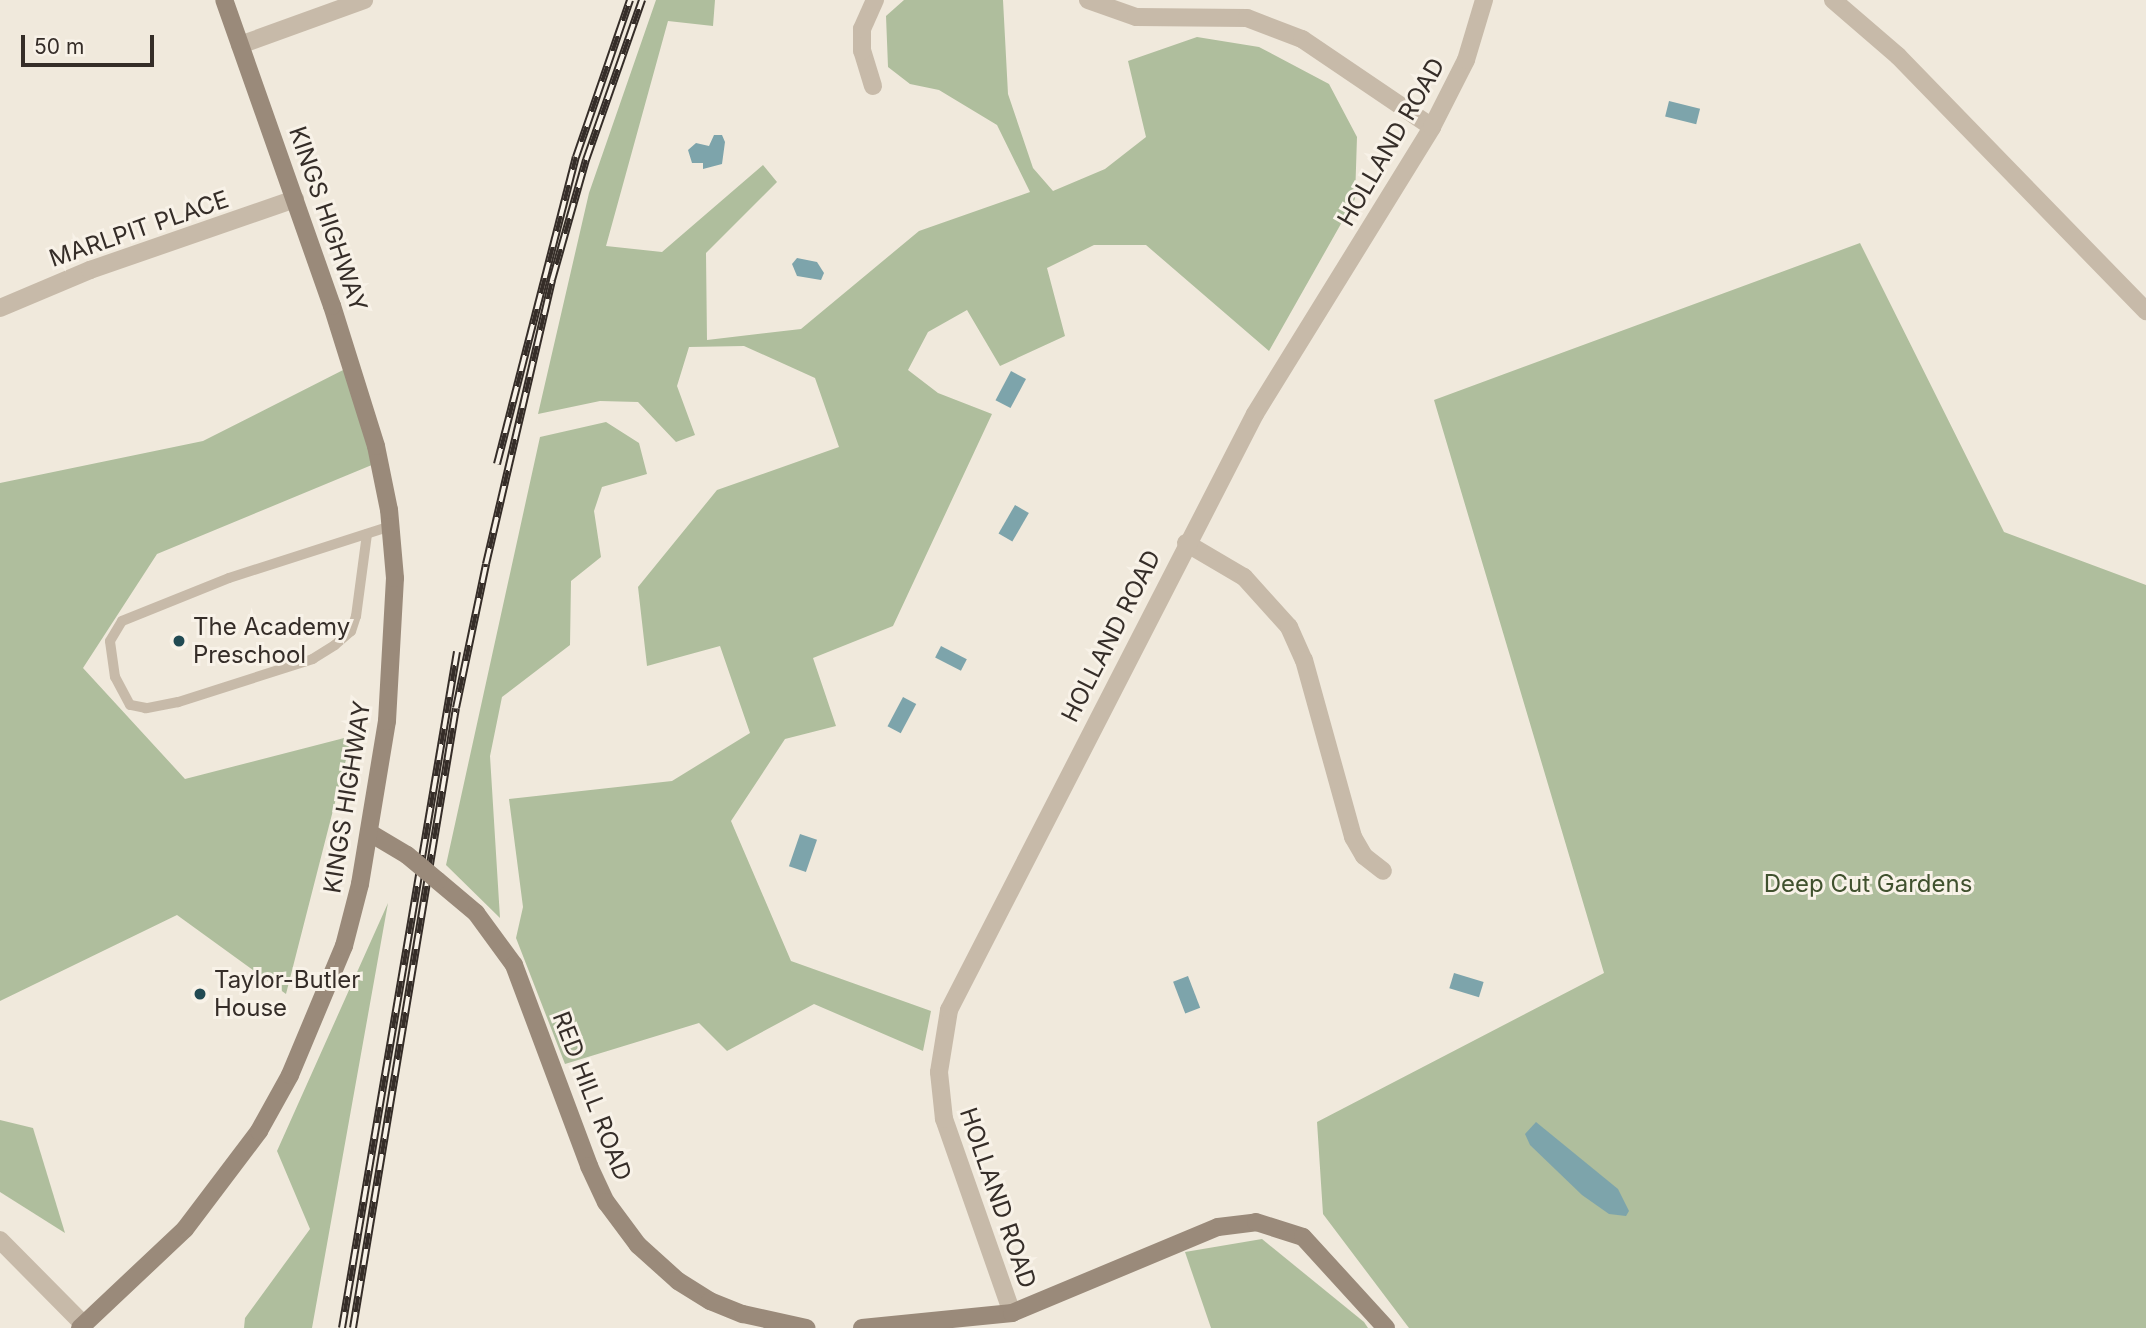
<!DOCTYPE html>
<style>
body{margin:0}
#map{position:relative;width:2146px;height:1328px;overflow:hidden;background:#f0e9dc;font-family:Inter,sans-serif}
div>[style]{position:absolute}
.green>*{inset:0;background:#afbe9d}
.water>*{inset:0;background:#7da4ab;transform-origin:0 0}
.lane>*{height:10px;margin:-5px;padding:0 5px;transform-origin:5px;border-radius:5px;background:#c7baa9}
.street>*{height:18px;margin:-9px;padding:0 9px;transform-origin:9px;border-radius:9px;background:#c7baa9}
.secondary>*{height:18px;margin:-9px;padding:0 9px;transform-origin:9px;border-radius:9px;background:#9a8a7a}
.rail>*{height:8px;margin-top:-4px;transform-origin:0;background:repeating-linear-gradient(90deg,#f8f2e8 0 16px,#352d28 0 32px);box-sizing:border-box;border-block:2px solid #352d28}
.secondary-bridge>*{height:18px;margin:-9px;padding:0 9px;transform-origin:9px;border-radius:9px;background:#9a8a7a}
.dots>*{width:19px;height:19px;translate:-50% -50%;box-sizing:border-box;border:4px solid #f8f2e8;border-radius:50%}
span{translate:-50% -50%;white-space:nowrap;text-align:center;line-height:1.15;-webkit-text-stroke:6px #f8f2e8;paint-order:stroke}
.street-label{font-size:24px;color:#352d28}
.poi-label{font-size:24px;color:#352d28}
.left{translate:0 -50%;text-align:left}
.park-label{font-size:24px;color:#40512e}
.scale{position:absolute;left:21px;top:35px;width:133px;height:32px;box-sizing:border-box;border:4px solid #352d28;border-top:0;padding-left:9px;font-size:21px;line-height:24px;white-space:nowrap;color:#352d28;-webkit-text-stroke:5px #f8f2e8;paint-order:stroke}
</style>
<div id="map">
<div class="green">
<div style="clip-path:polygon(656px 0,715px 0,713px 26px,668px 21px,606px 246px,662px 252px,763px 165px,777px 182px,706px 253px,707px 340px,801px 329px,919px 231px,1030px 192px,997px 125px,939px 90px,910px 84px,888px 67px,886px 16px,904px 0,1003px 0,1008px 94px,1033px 168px,1053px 191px,1105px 169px,1146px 137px,1128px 61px,1197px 37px,1259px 47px,1329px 84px,1357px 137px,1355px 199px,1269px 351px,1146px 245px,1094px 245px,1047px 268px,1065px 336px,1000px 366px,967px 310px,928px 332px,908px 370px,938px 393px,992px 414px,893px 626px,813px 658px,836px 726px,785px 739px,731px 821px,791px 961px,931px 1011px,923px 1051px,814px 1004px,727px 1051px,699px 1023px,565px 1064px,516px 938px,523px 907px,509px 799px,672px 781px,750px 733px,720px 646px,647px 666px,638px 587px,717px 490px,839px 447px,815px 378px,744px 346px,689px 347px,677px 386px,695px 435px,676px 442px,638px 402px,600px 401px,538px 414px,589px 193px)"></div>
<div style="clip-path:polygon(1860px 243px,2004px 532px,2146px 585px,2146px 1328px,1409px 1328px,1323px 1214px,1317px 1122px,1604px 973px,1434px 400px)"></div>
<div style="clip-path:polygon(351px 366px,379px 462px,157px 554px,83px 668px,185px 779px,352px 736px,286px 994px,177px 915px,0 1001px,0 483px,203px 441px)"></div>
<div style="clip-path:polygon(606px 422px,639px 443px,647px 474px,602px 487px,594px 511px,601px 557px,571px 581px,570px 645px,502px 697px,490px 756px,500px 918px,446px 865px,540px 437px)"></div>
<div style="clip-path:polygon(388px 903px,312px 1328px,244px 1328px,245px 1318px,310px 1229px,277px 1151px)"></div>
<div style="clip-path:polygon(0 1120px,33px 1128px,65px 1233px,0 1192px)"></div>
<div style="clip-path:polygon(1262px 1239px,1364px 1322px,1368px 1328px,1211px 1328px,1185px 1252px)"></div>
</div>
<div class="water">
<div style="left:1669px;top:101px;width:32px;height:16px;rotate:14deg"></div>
<div style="clip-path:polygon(714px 135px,722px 135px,725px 142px,722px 164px,703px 169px,703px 163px,692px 163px,688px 150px,696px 143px,709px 146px)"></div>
<div style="clip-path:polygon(797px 258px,817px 262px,824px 273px,821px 280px,797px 276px,792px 264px)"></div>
<div style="left:1011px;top:371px;width:17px;height:33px;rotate:28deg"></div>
<div style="left:1015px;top:505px;width:16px;height:33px;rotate:30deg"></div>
<div style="left:941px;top:646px;width:29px;height:13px;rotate:27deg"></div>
<div style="left:903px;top:697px;width:15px;height:33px;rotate:28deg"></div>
<div style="left:800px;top:834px;width:18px;height:34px;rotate:19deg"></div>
<div style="left:1454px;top:973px;width:31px;height:16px;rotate:17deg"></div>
<div style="left:1188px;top:976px;width:34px;height:16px;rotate:69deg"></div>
<div style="clip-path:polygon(1536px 1122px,1618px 1189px,1629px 1211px,1626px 1216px,1609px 1214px,1582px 1195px,1530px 1145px,1525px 1134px)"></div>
</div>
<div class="lane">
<div style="left:367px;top:534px;width:83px;rotate:97.6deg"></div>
<div style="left:356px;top:616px;width:16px;rotate:108deg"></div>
<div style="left:351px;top:631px;width:21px;rotate:139deg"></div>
<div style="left:335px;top:645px;width:26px;rotate:148deg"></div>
<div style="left:313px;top:659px;width:142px;rotate:162.3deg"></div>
<div style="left:178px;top:702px;width:33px;rotate:169deg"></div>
<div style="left:146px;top:708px;width:16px;rotate:-169deg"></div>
<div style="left:130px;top:705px;width:32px;rotate:-118deg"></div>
<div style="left:115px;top:677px;width:36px;rotate:-98deg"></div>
<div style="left:110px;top:641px;width:23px;rotate:-59deg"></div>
<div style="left:122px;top:621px;width:115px;rotate:-21.9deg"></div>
<div style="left:229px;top:578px;width:170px;rotate:-17.8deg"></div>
</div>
<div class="street">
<div style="left:1088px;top:0;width:51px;rotate:19.5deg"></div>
<div style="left:1136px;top:17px;width:111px;rotate:0.5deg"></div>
<div style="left:1247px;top:18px;width:59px;rotate:20.9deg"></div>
<div style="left:1302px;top:39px;width:157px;rotate:34.1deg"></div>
<div style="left:1833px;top:0;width:86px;rotate:40.7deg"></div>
<div style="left:1898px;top:56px;width:356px;rotate:45.8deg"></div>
<div style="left:240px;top:45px;width:132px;rotate:-19.9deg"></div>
<div style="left:873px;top:86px;width:37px;rotate:-107deg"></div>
<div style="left:862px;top:51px;width:22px;rotate:-90deg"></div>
<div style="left:862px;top:29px;width:32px;rotate:-66deg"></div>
<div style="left:0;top:308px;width:98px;rotate:-22.9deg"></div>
<div style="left:90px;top:270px;width:217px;rotate:-19.1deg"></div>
<div style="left:1186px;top:543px;width:67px;rotate:30.4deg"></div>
<div style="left:1244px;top:577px;width:67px;rotate:48deg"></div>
<div style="left:1289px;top:627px;width:36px;rotate:66deg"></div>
<div style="left:1304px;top:660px;width:184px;rotate:74.5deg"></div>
<div style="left:1353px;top:837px;width:22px;rotate:60deg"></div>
<div style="left:1364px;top:856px;width:24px;rotate:38deg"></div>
<div style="left:0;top:1240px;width:120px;rotate:45.3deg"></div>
<div style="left:1012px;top:1313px;width:206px;rotate:-109.3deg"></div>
<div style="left:944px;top:1119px;width:47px;rotate:-96.1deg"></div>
<div style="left:939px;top:1072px;width:63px;rotate:-80.8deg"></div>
<div style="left:949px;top:1010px;width:670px;rotate:-62.82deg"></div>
<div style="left:1255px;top:414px;width:337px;rotate:-58.3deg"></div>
<div style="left:1432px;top:127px;width:75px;rotate:-63.1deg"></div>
<div style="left:1466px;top:60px;width:63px;rotate:-73.3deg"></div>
</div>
<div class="secondary">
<div style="left:370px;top:833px;width:43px;rotate:30.7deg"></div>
<div style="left:438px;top:881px;width:50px;rotate:40.1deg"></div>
<div style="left:476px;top:913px;width:64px;rotate:53.8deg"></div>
<div style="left:514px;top:965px;width:215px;rotate:69.5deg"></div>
<div style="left:589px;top:1166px;width:40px;rotate:65deg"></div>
<div style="left:606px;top:1202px;width:54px;rotate:53.3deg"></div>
<div style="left:638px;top:1245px;width:54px;rotate:42deg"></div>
<div style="left:678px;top:1281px;width:38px;rotate:32deg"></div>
<div style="left:710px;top:1301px;width:35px;rotate:22deg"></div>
<div style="left:743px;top:1314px;width:65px;rotate:12.5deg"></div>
<div style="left:80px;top:1328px;width:144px;rotate:-43.3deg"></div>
<div style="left:185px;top:1229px;width:123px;rotate:-52.9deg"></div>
<div style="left:259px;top:1131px;width:64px;rotate:-61deg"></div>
<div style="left:290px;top:1075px;width:140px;rotate:-67.3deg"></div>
<div style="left:344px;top:946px;width:64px;rotate:-75.5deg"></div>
<div style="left:360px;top:884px;width:165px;rotate:-80.6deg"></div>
<div style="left:387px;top:721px;width:143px;rotate:-86.8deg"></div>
<div style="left:395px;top:578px;width:68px;rotate:-95deg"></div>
<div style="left:389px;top:510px;width:65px;rotate:-101.5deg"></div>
<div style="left:376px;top:446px;width:147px;rotate:-107.4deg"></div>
<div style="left:332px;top:306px;width:324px;rotate:-109.4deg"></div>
<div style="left:862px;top:1328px;width:151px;rotate:-5.7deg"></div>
<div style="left:1012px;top:1313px;width:223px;rotate:-22.7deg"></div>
<div style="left:1218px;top:1227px;width:38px;rotate:-7deg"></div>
<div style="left:1256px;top:1222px;width:49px;rotate:17.7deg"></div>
<div style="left:1303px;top:1237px;width:123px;rotate:47.6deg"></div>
</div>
<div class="rail">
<div style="left:497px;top:464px;width:317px;rotate:-75.6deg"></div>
<div style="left:576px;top:157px;width:166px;rotate:-71deg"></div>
<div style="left:342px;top:1328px;width:686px;rotate:-80.35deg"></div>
<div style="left:353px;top:1328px;width:628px;rotate:-80.57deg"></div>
<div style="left:456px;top:708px;width:147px;rotate:-78.2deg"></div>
<div style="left:486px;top:564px;width:292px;rotate:-76.9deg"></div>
<div style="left:552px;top:280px;width:125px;rotate:-74.2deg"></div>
<div style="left:586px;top:160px;width:170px;rotate:-70.7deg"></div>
</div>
<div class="secondary-bridge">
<div style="left:407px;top:855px;width:40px;rotate:40deg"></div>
</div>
<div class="dots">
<div style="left:179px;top:641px;background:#214a53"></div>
<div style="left:200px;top:994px;background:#214a53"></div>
</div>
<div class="street-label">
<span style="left:1391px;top:142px;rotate:-60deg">HOLLAND ROAD</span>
<span style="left:328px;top:219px;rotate:71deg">KINGS HIGHWAY</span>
<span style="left:139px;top:229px;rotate:-19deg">MARLPIT PLACE</span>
<span style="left:1111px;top:636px;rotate:-63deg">HOLLAND ROAD</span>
<span style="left:347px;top:797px;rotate:-81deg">KINGS HIGHWAY</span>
<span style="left:592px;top:1096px;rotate:69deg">RED HILL ROAD</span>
<span style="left:998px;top:1198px;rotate:71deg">HOLLAND ROAD</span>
</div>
<div class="poi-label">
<span class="left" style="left:193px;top:641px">The Academy<br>Preschool</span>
<span class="left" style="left:214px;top:994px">Taylor-Butler<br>House</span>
</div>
<div class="park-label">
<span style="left:1868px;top:884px">Deep Cut Gardens</span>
</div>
<div class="scale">50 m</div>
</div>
